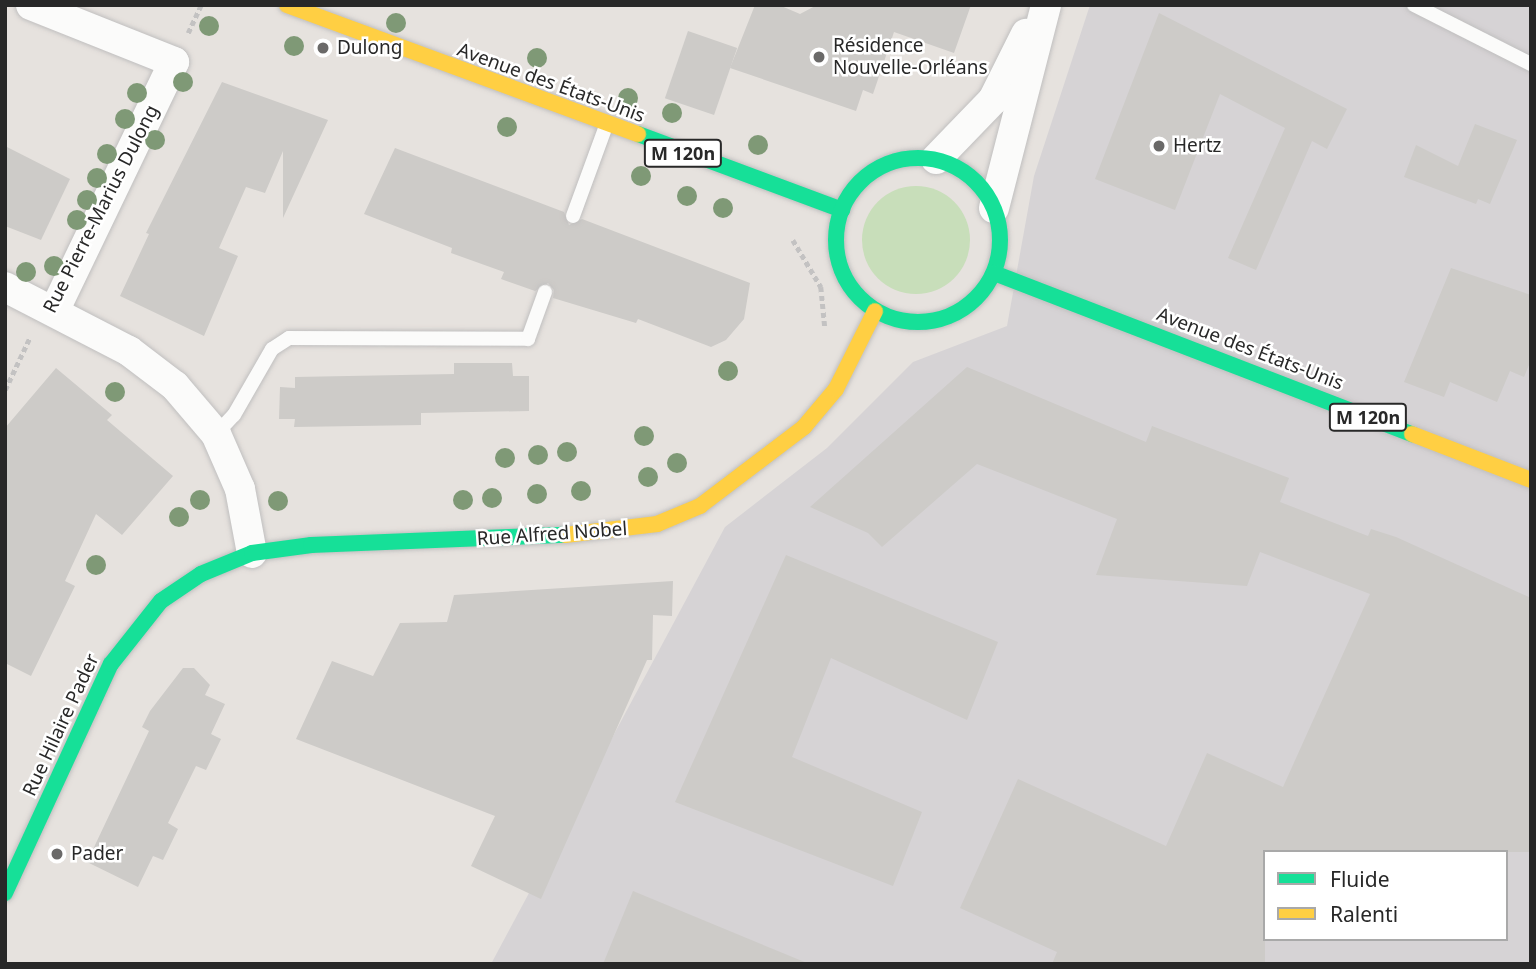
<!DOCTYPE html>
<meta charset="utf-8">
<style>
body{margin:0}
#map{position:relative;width:1536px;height:969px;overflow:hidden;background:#e6e2de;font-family:"Noto Sans",sans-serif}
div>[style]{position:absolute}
.industrial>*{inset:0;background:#d6d3d5}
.green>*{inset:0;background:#c8deba}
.round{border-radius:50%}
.building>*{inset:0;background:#cdcbc8;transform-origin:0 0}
.path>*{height:4.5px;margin-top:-2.25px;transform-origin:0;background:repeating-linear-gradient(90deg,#c3c2c2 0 5px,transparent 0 8.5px)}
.roads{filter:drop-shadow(0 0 2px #c0bfbf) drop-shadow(0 0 2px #c0bfbf)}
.lane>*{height:14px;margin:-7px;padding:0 7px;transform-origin:7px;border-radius:7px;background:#fbfbfa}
.street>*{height:30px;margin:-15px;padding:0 15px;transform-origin:15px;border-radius:15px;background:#fbfbfa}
.fast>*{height:16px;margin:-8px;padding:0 8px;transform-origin:8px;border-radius:8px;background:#16e098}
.fast>.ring{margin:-8px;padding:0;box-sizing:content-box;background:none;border:16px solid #16e098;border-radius:50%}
.slow>*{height:16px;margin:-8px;padding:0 8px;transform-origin:8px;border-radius:8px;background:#ffcf43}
.trees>*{width:20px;height:20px;margin:-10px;border-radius:50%;background:#7f9976}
.dots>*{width:19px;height:19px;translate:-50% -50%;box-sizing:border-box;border:4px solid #fff;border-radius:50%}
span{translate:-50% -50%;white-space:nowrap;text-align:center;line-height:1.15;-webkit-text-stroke:5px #fff;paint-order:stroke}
.shield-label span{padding:2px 5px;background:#fff;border:2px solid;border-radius:5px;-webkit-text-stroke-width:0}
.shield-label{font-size:18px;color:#282828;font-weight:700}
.poi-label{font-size:19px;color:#282828}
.left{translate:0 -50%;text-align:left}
.street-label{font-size:19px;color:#282828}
.frame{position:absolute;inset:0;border:7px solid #282828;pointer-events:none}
.legend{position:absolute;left:1263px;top:850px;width:245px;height:91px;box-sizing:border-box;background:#fff;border:2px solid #a9a9a9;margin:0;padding:9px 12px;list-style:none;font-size:21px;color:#282828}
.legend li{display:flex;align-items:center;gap:14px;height:35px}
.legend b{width:35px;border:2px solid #a9a9a9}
</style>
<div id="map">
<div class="industrial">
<div style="clip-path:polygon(evenodd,1090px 5px,1531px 5px,1531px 964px,491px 964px,725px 527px,827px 448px,913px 362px,1007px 326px,1034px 176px,1090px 5px,1265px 852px,1506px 852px,1506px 939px,1265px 939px,1265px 852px)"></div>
</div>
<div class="green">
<div class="round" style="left:862px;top:186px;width:108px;height:108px"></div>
</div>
<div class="building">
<div style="clip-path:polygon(755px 5px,779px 5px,800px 14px,817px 5px,971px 5px,954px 53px,894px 32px,873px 94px,863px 90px,856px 111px,730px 68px)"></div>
<div style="clip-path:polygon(1159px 13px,1347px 109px,1327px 149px,1312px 141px,1256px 270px,1228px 258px,1285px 128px,1220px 94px,1175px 210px,1095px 179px)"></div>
<div style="left:688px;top:31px;width:52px;height:71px;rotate:19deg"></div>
<div style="clip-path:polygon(222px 82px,328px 120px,283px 218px,283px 151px,265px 193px,246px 187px,219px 248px,238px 256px,204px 336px,120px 296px,149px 234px,146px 233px)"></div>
<div style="clip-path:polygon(1475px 124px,1517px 140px,1490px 204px,1478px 199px,1476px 204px,1404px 177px,1416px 145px,1458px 166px)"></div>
<div style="clip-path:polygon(5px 146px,70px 179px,41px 240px,5px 226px)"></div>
<div style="clip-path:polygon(395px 148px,564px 212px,569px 225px,582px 219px,750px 283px,744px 319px,726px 340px,711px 347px,638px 319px,636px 323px,553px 298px,554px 290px,548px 283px,535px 291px,501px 279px,504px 272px,451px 253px,452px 248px,364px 214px)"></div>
<div style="clip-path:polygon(1451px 268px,1531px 295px,1531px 360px,1524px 377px,1510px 371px,1497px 402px,1450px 382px,1444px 397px,1404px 382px)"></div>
<div style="clip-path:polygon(454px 363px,512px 363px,513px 376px,529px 376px,529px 411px,421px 413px,421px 425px,294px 427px,295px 419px,279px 419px,280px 387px,295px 388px,295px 377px,454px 374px)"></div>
<div style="clip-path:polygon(967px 367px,1146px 442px,1152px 426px,1289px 478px,1280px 502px,1368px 536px,1371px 529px,1396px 537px,1531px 598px,1531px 852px,1265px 852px,1265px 964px,1052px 964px,1057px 952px,960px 908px,1018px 779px,1166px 846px,1207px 753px,1283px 787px,1370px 594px,1260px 552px,1247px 586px,1096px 575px,1117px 519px,977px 464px,882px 547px,868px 533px,810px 507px)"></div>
<div style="clip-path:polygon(56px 368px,112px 415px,107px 420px,173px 476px,122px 535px,96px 514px,65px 581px,75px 586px,31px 676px,5px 663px,5px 428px)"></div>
<div style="clip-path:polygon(786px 555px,998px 642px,967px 720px,831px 658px,792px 757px,922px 812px,893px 886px,675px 802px)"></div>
<div style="clip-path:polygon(673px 581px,672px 616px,653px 615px,652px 660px,647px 660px,541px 899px,471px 866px,495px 816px,296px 739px,332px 661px,373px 676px,400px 623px,447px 622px,454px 595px)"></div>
<div style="clip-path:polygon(183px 668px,194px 668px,210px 685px,205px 695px,225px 704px,211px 734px,221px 739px,206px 770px,196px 766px,168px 823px,178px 829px,163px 860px,153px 856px,138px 887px,87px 862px,149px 731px,142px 727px,150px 711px)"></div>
<div style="clip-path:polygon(633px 891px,807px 963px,807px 964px,603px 964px)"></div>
</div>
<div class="path">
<div style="left:188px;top:33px;width:31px;rotate:-65deg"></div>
<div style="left:793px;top:240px;width:55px;rotate:59.2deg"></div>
<div style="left:821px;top:287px;width:41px;rotate:84.4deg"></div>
<div style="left:5px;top:390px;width:59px;rotate:-64.7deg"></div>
</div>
<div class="roads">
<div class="lane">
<div style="left:1414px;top:5px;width:131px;rotate:26.8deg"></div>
<div style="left:573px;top:216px;width:96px;rotate:-69.9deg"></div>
<div style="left:216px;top:434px;width:26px;rotate:-47deg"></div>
<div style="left:234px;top:415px;width:76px;rotate:-60.1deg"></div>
<div style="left:272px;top:349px;width:20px;rotate:-33deg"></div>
<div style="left:289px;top:338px;width:239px;rotate:0.2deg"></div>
<div style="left:528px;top:339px;width:50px;rotate:-70.1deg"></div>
</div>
<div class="street">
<div style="left:31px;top:5px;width:154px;rotate:21.7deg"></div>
<div style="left:174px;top:62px;width:276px;rotate:115.7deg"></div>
<div style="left:936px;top:159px;width:82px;rotate:-46deg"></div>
<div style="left:993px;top:100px;width:74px;rotate:-63.4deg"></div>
<div style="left:994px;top:208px;width:210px;rotate:-75.6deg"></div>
<div style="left:5px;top:287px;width:140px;rotate:27.3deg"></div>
<div style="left:129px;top:351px;width:58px;rotate:37.3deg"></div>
<div style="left:175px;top:386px;width:63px;rotate:49.5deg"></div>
<div style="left:216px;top:434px;width:60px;rotate:66.4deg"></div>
<div style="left:240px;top:489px;width:65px;rotate:79.4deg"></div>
</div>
<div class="fast">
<div style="left:638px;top:134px;width:218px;rotate:20.4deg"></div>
<div class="ring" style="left:836px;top:158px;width:148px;height:148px"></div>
<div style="left:994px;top:273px;width:448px;rotate:21.1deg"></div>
<div style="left:5px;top:893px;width:252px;rotate:-65.2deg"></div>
<div style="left:111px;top:664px;width:80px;rotate:-51.6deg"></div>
<div style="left:161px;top:601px;width:48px;rotate:-34deg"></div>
<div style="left:201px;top:574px;width:55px;rotate:-22.4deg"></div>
<div style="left:252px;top:553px;width:60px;rotate:-7.7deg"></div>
<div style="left:311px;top:545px;width:254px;rotate:-2.3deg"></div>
</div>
<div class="slow">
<div style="left:287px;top:5px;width:374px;rotate:20.2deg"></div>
<div style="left:1412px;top:434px;width:128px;rotate:21.1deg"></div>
<div style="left:565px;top:535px;width:93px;rotate:-6.8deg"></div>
<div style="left:657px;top:524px;width:47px;rotate:-22.7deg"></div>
<div style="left:700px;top:506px;width:131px;rotate:-37.2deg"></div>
<div style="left:804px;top:427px;width:50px;rotate:-49.9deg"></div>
<div style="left:836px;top:389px;width:87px;rotate:-63.4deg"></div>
</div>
</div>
<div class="trees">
<div style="left:396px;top:23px"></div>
<div style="left:209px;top:26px"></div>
<div style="left:294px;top:46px"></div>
<div style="left:537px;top:58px"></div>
<div style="left:183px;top:82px"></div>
<div style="left:137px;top:93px"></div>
<div style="left:628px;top:98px"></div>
<div style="left:672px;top:113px"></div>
<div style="left:125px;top:119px"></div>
<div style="left:507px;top:127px"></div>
<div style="left:155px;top:140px"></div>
<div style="left:758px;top:145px"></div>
<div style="left:107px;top:154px"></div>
<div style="left:641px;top:176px"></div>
<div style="left:97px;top:178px"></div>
<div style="left:687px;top:196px"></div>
<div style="left:87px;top:200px"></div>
<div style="left:723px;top:208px"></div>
<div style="left:77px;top:220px"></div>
<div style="left:54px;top:266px"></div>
<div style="left:26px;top:272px"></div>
<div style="left:728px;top:371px"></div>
<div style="left:115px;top:392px"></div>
<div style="left:644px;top:436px"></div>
<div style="left:567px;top:452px"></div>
<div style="left:538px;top:455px"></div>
<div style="left:505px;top:458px"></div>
<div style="left:677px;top:463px"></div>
<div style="left:648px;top:477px"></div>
<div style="left:581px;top:491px"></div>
<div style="left:537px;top:494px"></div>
<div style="left:492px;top:498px"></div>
<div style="left:200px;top:500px"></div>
<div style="left:463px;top:500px"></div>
<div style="left:278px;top:501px"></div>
<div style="left:179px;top:517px"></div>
<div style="left:96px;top:565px"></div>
</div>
<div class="dots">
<div style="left:323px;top:48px;background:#6a6968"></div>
<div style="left:819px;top:57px;background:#6a6968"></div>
<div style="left:1159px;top:146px;background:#6a6968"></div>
<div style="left:57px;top:854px;background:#6a6968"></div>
</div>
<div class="shield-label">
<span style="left:683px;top:153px">M 120n</span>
<span style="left:1368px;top:417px">M 120n</span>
</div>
<div class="poi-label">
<span class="left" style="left:833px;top:57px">Résidence<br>Nouvelle-Orléans</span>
<span class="left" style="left:337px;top:48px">Dulong</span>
<span class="left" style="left:1173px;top:146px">Hertz</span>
<span class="left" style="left:71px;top:854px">Pader</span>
</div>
<div class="street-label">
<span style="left:551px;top:83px;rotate:20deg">Avenue des États-Unis</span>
<span style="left:101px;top:209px;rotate:-63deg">Rue Pierre-Marius Dulong</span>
<span style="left:1250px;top:349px;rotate:21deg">Avenue des États-Unis</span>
<span style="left:552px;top:534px;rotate:-4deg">Rue Alfred Nobel</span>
<span style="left:61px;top:725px;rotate:-65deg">Rue Hilaire Pader</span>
</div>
<div class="frame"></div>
<ul class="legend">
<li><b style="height:9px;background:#16e098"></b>Fluide</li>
<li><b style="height:9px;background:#ffcf43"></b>Ralenti</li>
</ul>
</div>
